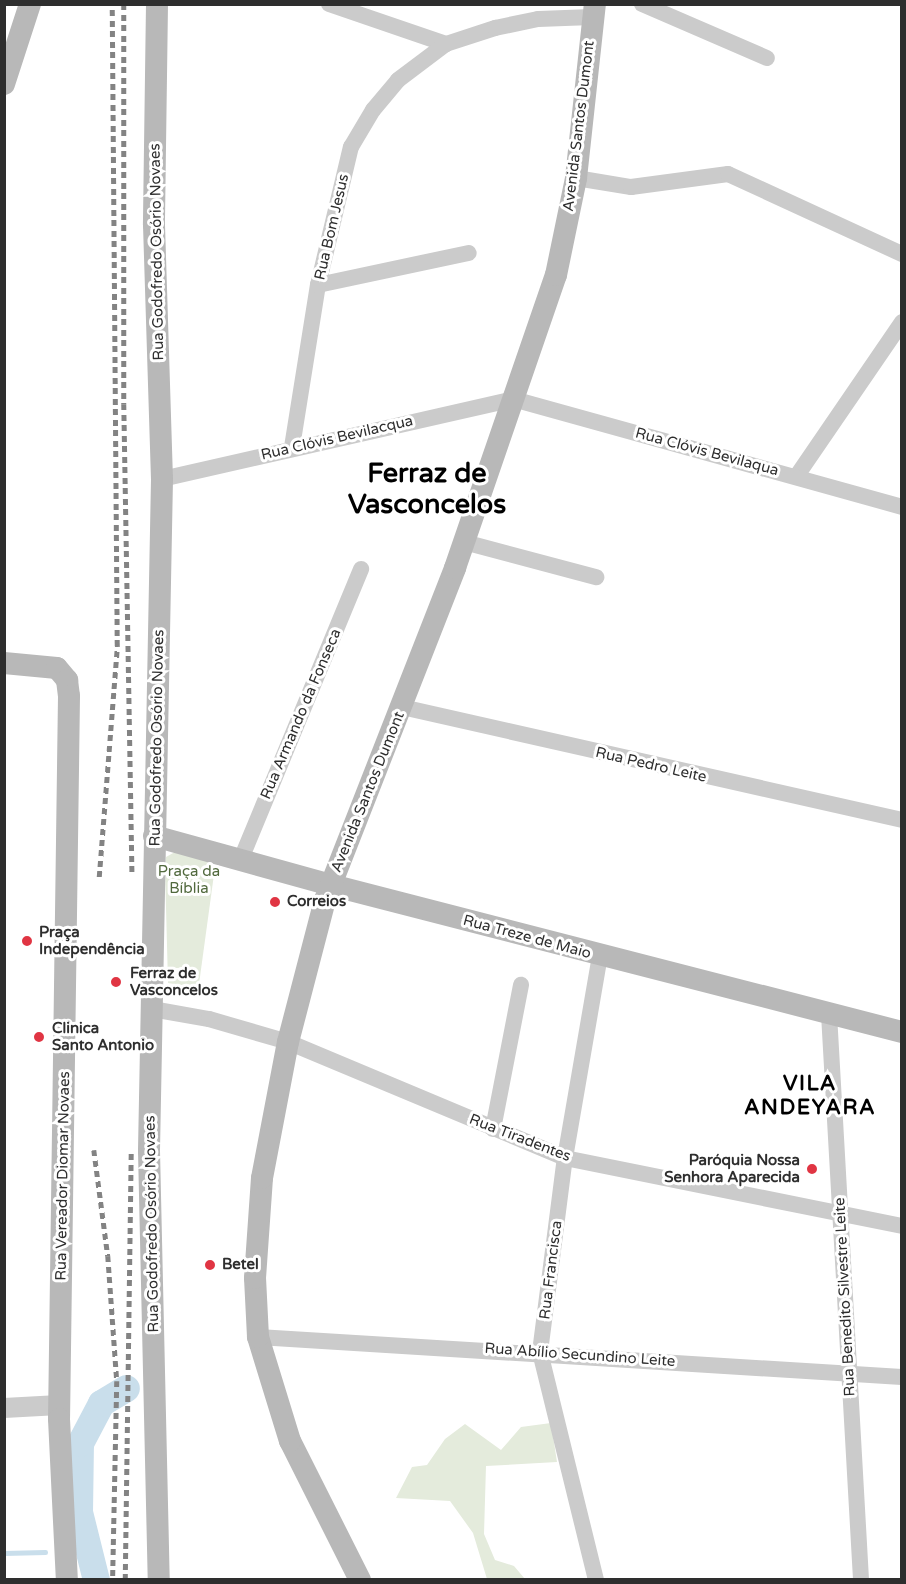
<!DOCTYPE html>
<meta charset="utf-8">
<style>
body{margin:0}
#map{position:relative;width:906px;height:1584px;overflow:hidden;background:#fff;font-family:"Varela Round",sans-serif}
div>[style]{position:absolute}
.green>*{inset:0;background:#e4ebdc}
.stream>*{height:4.5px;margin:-2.25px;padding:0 2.25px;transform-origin:2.25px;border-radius:2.25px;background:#c9deeb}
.river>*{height:27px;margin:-13.5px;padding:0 13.5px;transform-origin:13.5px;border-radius:13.5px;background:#c9deeb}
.minor>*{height:16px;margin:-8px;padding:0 8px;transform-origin:8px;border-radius:8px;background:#cbcbcb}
.tertiary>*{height:20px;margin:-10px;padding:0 10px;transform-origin:10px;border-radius:10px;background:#cbcbcb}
.secondary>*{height:22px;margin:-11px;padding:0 11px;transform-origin:11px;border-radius:11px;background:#b8b8b8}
.rail>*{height:4.5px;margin-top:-2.25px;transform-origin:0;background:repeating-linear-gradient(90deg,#838383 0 6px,transparent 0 10.5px)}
.dots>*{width:16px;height:16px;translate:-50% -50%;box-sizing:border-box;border:3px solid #fff;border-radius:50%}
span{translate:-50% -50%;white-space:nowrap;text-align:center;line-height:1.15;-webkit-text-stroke:6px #fff;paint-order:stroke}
.street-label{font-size:15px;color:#2e2e2e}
.park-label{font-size:15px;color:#51693d}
.poi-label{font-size:15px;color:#2e2e2e;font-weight:700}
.left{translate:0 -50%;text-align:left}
.right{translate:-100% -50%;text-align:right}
.district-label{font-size:21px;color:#000;font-weight:700;letter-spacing:1.5px}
.town-label{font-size:27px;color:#000;font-weight:700}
.frame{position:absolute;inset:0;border:6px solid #2e2e2e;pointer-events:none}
</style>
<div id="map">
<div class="green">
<div style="clip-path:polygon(175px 852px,206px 861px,215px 867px,199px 984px,193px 987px,168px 983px,165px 870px,166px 857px)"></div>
<div style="clip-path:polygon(551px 1423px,557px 1462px,486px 1466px,484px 1534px,495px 1560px,514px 1566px,525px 1579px,487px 1579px,473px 1533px,450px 1501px,396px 1498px,412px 1467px,427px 1465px,445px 1439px,465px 1424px,501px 1450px,521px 1427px)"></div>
</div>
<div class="stream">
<div style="left:4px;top:1553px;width:41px;rotate:-1.4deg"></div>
</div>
<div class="river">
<div style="left:96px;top:1580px;width:70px;rotate:-104deg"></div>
<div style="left:79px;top:1512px;width:69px;rotate:-89.2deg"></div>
<div style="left:80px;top:1443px;width:45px;rotate:-62.3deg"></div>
<div style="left:101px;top:1403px;width:29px;rotate:-31deg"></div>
</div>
<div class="minor">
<div style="left:329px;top:4px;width:124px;rotate:18.9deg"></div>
<div style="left:446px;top:44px;width:52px;rotate:-18.1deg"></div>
<div style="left:495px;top:28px;width:44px;rotate:-11.8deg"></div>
<div style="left:538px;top:19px;width:54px;rotate:-2.1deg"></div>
<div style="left:642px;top:4px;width:136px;rotate:23.4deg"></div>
<div style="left:576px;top:178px;width:56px;rotate:9.3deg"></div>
<div style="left:631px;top:187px;width:98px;rotate:-7.6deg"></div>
<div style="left:728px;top:174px;width:192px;rotate:24.7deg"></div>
<div style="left:318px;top:285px;width:154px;rotate:-12deg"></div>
<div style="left:292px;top:447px;width:164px;rotate:-80.9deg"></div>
<div style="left:318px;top:285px;width:142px;rotate:-76.6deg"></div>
<div style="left:351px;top:147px;width:43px;rotate:-59.3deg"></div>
<div style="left:373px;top:110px;width:39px;rotate:-50deg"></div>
<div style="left:398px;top:80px;width:60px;rotate:-36.9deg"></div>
<div style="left:796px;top:477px;width:188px;rotate:-55.6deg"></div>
<div style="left:162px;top:479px;width:360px;rotate:-12.8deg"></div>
<div style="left:513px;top:399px;width:404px;rotate:15.5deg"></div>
<div style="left:464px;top:542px;width:137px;rotate:14.9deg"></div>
<div style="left:402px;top:707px;width:513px;rotate:12.73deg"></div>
<div style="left:241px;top:859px;width:314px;rotate:-67.5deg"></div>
<div style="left:152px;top:1009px;width:58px;rotate:10deg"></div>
<div style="left:209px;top:1019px;width:82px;rotate:16.2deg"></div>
<div style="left:288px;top:1042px;width:300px;rotate:22.7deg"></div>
<div style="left:565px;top:1158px;width:344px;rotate:11.4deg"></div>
<div style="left:829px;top:1014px;width:567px;rotate:86.76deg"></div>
<div style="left:493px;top:1129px;width:147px;rotate:-79deg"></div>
<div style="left:258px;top:1337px;width:645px;rotate:3.55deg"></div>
<div style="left:596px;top:1580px;width:235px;rotate:-103.8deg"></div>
<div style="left:540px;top:1352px;width:196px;rotate:-82.7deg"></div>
<div style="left:565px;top:1158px;width:205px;rotate:-80.2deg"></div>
</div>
<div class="tertiary">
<div style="left:4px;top:1408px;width:55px;rotate:-3.1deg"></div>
</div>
<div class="secondary">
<div style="left:157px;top:4px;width:221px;rotate:90.8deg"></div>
<div style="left:154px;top:225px;width:254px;rotate:88.2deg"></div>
<div style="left:162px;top:479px;width:672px;rotate:91.11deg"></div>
<div style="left:149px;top:1151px;width:429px;rotate:88.7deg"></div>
<div style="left:4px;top:84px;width:84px;rotate:-72deg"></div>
<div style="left:4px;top:663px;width:53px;rotate:5.4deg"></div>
<div style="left:57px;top:668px;width:16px;rotate:50deg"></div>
<div style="left:67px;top:680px;width:16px;rotate:83deg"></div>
<div style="left:69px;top:696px;width:723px;rotate:90.79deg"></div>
<div style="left:59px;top:1419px;width:161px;rotate:87.2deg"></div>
<div style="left:154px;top:836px;width:184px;rotate:15.5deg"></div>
<div style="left:331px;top:885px;width:590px;rotate:14.44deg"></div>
<div style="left:360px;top:1580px;width:156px;rotate:-116.7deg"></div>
<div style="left:290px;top:1441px;width:109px;rotate:-107.1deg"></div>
<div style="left:258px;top:1337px;width:59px;rotate:-92.9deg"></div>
<div style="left:255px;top:1278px;width:100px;rotate:-86deg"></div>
<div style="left:262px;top:1178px;width:138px;rotate:-79.2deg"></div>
<div style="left:288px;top:1042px;width:147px;rotate:-75.4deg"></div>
<div style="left:325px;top:900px;width:357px;rotate:-68.6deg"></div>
<div style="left:455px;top:568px;width:310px;rotate:-71deg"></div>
<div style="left:556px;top:275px;width:99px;rotate:-78.3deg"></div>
<div style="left:576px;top:178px;width:175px;rotate:-83.8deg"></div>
</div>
<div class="rail">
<div style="left:124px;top:4px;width:400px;rotate:90deg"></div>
<div style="left:124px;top:404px;width:471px;rotate:89deg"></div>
<div style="left:99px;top:877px;width:232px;rotate:-85.5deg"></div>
<div style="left:117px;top:646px;width:642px;rotate:-90.45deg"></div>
<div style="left:94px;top:1150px;width:107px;rotate:82.5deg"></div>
<div style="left:108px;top:1256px;width:125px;rotate:85.9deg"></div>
<div style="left:117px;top:1381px;width:199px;rotate:91.2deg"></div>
<div style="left:125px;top:1580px;width:430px;rotate:-89.2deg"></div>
</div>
<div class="dots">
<div style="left:275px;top:902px;background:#e03543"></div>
<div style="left:27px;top:941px;background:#e03543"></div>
<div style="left:116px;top:982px;background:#e03543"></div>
<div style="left:39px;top:1037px;background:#e03543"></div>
<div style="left:812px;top:1169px;background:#e03543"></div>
<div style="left:210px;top:1265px;background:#e03543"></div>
</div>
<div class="street-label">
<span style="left:579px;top:126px;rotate:-83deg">Avenida Santos Dumont</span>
<span style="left:332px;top:227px;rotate:-77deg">Rua Bom Jesus</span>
<span style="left:157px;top:252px;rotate:-91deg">Rua Godofredo Osório Novaes</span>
<span style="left:337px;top:438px;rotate:-13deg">Rua Clóvis Bevilacqua</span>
<span style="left:707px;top:452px;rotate:15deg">Rua Clóvis Bevilaqua</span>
<span style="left:301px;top:714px;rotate:-67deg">Rua Armando da Fonseca</span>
<span style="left:157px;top:738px;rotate:-89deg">Rua Godofredo Osório Novaes</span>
<span style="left:651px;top:765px;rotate:13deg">Rua Pedro Leite</span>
<span style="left:368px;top:792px;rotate:-68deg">Avenida Santos Dumont</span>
<span style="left:527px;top:937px;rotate:15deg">Rua Treze de Maio</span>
<span style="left:520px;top:1138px;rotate:21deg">Rua Tiradentes</span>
<span style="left:63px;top:1176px;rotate:-89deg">Rua Vereador Diomar Novaes</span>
<span style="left:152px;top:1224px;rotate:-91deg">Rua Godofredo Osório Novaes</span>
<span style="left:551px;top:1270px;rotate:-83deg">Rua Francisca</span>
<span style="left:845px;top:1297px;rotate:-93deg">Rua Benedito Silvestre Leite</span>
<span style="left:580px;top:1355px;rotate:4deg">Rua Abílio Secundino Leite</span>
</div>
<div class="park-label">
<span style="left:189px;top:880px">Praça da<br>Bíblia</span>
</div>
<div class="poi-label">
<span class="left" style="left:287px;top:902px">Correios</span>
<span class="left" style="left:39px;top:941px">Praça<br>Independência</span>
<span class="left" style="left:130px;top:982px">Ferraz de<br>Vasconcelos</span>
<span class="left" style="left:52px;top:1037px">Clinica<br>Santo Antonio</span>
<span class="right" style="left:800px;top:1169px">Paróquia Nossa<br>Senhora Aparecida</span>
<span class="left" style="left:222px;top:1265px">Betel</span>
</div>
<div class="district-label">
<span style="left:810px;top:1096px">VILA<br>ANDEYARA</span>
</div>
<div class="town-label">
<span style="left:427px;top:489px">Ferraz de<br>Vasconcelos</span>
</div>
<div class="frame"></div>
</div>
